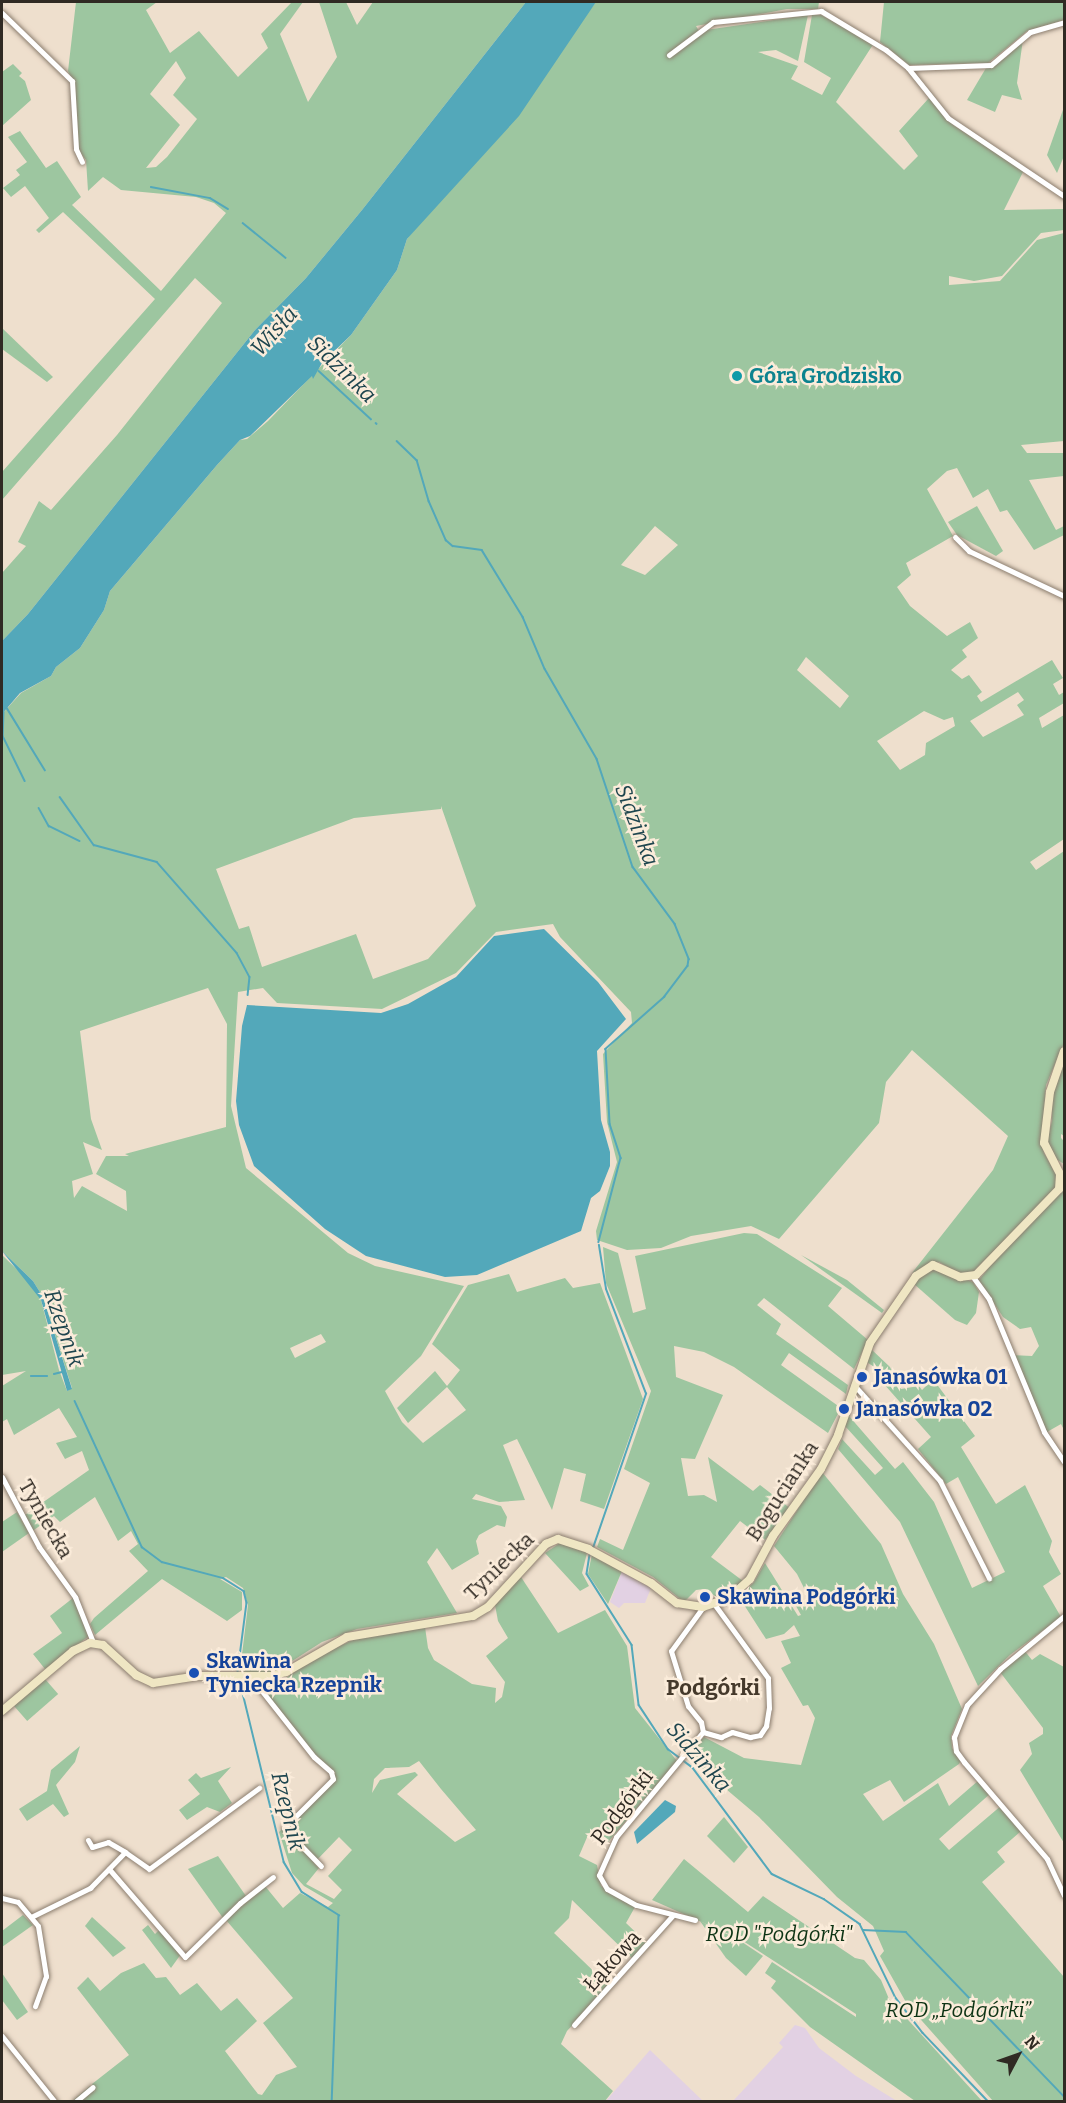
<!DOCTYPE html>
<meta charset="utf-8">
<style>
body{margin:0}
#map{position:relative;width:1066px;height:2103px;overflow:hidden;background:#eedfcd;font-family:Bitter,serif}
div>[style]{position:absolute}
.industrial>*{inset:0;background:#e2d1e3}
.green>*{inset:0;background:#9dc6a0;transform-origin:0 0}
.water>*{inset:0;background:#53a8ba}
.stream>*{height:1.5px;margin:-0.75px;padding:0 0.75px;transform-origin:0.75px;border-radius:0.75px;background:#53a8ba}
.roads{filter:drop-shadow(0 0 2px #8c7e6f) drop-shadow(0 0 2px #8c7e6f)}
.street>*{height:5px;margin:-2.5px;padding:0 2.5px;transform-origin:2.5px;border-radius:2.5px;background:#fff}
.secondary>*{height:8px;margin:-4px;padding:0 4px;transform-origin:4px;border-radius:4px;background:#efe6c3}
.dots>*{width:16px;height:16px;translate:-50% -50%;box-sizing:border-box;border:3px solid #fbecda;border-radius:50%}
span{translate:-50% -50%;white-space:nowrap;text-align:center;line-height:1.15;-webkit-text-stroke:5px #fbecda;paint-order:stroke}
.culture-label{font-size:21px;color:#0d838f;font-weight:700}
.left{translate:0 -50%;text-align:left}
.transit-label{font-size:21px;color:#164399;font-weight:700}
.street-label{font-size:21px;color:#302a23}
.park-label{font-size:21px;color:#0d3314;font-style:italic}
.water-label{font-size:22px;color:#1e454e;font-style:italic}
.neighbourhood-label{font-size:22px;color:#45392b;font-weight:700}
.frame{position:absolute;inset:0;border:3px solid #302a23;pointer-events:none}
.north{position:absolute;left:988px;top:2025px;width:60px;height:60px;-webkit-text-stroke:4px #fbecda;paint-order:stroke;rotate:49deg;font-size:16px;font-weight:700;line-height:24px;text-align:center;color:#302a23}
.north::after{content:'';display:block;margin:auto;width:21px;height:27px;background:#302a23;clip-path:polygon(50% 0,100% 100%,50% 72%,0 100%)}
</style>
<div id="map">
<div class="industrial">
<div style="clip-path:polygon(622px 1571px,651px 1588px,645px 1603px,624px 1603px,619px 1608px,610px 1602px)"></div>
<div style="clip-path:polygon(795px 2025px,805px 2028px,819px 2048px,856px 2076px,897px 2101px,733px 2101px,783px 2047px,779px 2043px)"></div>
<div style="clip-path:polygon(650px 2050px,703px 2101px,605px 2102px)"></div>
</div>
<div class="green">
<div style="clip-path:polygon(evenodd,76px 2px,157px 2px,146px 10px,170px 53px,199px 31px,238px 77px,268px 48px,261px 34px,292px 2px,303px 2px,280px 34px,308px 102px,337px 57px,319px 2px,346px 2px,357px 25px,373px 2px,526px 2px,362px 210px,306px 278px,255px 330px,28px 614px,2px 641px,2px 573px,26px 546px,18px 542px,39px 501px,51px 510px,117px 435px,222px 303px,195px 278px,2px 500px,2px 472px,155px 299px,63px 212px,39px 233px,36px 230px,49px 218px,25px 186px,11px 197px,3px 188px,20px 175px,16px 170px,27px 162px,8px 137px,20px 131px,46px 168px,57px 161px,81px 197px,72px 205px,161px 291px,226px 213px,214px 203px,196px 197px,121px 190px,103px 177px,88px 191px,86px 160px,78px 150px,74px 84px,68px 71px,76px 2px,176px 61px,186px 78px,173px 95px,197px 119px,167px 157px,156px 167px,146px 168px,180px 125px,150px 94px,176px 61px)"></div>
<div style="clip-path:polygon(evenodd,596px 2px,819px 2px,818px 9px,787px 9px,696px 26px,699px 31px,808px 15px,798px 61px,776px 50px,758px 52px,798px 66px,791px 79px,822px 95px,831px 78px,804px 62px,812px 15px,821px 15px,874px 43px,836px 102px,904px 170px,918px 156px,899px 131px,929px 98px,953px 125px,1024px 170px,1004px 210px,1064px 209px,1064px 230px,1041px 233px,1002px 276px,974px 281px,949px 276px,949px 285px,1000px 281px,1037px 240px,1064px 233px,1064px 441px,1021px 445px,1027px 453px,1064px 453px,1064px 476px,1029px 480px,1056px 530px,1064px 526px,1064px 535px,1034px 550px,1007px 510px,1000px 512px,988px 489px,973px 498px,957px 468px,947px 471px,927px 489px,953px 536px,906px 563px,911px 575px,897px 587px,910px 606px,947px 636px,970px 622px,978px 638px,962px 650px,967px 657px,951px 670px,962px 679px,969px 675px,982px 692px,977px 696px,981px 702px,1052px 660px,1063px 678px,1053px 684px,1059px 695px,1064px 692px,1064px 703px,1039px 718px,1042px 728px,1064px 715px,1064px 839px,1030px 862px,1036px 870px,1064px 851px,1064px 1043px,1046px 1085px,1042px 1141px,1044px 1153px,1058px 1178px,1056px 1189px,972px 1273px,962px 1275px,939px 1262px,912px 1273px,993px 1170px,1008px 1136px,912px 1050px,886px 1082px,879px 1123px,779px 1239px,751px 1226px,691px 1236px,661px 1248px,627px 1250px,597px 1240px,596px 1231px,617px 1162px,607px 1122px,603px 1054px,632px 1023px,631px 1012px,560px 937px,553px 924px,496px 932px,456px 973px,382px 1009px,277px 1003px,263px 988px,238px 992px,231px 1106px,246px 1168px,348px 1253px,375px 1266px,464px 1286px,421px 1356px,385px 1391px,402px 1422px,423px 1443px,466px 1410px,447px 1387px,408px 1423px,397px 1408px,435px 1371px,447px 1386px,460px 1370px,432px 1344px,468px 1285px,509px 1274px,517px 1292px,565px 1278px,573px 1288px,600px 1283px,643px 1399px,604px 1509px,580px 1501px,586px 1474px,564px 1468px,552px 1510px,517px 1439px,503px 1445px,525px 1500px,499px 1502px,476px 1494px,472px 1499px,501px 1506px,507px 1517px,505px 1527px,497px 1525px,479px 1535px,476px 1541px,479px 1554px,452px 1570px,437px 1548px,427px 1562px,457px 1613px,357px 1629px,322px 1642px,275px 1672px,247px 1672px,240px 1671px,248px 1605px,243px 1588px,226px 1577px,220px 1579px,242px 1592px,242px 1610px,227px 1621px,162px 1579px,95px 1635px,90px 1624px,94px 1618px,148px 1571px,129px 1551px,138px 1544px,131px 1531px,118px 1541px,95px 1497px,60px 1522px,54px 1516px,31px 1532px,22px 1517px,89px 1470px,82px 1451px,65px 1459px,56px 1443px,77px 1437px,59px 1408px,14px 1435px,7px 1419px,2px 1422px,2px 1386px,26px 1371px,2px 1375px,2px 1255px,30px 1282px,41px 1300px,59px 1370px,67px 1391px,72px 1388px,43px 1297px,33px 1281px,2px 1251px,2px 714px,21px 693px,51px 676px,56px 667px,80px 648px,104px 610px,110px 591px,217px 465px,240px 440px,247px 439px,268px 421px,351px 335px,397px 270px,407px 239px,596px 2px,655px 526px,678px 545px,645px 575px,621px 565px,655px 526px,596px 2px,806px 657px,849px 696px,840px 708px,797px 670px,806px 657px,596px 2px,1018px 692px,1024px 700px,1017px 705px,1024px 715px,983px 737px,970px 721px,1018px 692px,596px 2px,924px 711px,944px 720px,953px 717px,955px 726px,926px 743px,925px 755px,900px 770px,877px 741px,924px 711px,596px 2px,441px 806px,476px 906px,428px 959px,373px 979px,356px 934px,262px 967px,249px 926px,239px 929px,216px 869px,354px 818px,441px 809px,441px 806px,596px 2px,208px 988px,227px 1024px,226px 1127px,125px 1154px,129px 1156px,106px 1156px,96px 1174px,126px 1191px,127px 1211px,82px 1186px,74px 1198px,72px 1181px,93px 1174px,83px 1142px,102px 1150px,91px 1119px,80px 1031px,208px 988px,596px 2px,321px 1334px,326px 1342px,295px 1358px,290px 1348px,321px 1334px)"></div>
<div style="clip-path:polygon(884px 2px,1064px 2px,1064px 20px,1027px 31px,988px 63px,909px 65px,880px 42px)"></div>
<div style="clip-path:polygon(1023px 39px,1017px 83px,1022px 100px,1002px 95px,995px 112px,967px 100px,986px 68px,1006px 57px)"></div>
<div style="clip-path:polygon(13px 64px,22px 73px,19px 76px,25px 81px,31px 100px,2px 126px,2px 72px)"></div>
<div style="clip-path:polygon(1064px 107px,1064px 156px,1057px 173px,1047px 155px)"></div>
<div style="clip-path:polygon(2px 328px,53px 377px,47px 382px,2px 349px)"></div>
<div style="clip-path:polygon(977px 506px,1003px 551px,996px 556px,957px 535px,948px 522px)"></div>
<div style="clip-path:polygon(1064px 1054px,1064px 1136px,1061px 1134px,1061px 1138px,1064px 1141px,1064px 1164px,1056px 1159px,1047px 1141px,1052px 1121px,1052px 1088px)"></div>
<div style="clip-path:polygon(1063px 1189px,1064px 1430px,1061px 1424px,1047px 1432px,1012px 1355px,1032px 1356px,1039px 1346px,1031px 1327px,1020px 1329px,1003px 1317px,979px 1280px,1011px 1240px)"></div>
<div style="clip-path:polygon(744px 1233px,757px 1234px,842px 1288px,828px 1306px,868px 1340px,854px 1369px,764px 1298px,757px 1305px,781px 1324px,776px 1334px,848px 1385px,846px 1394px,789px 1353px,781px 1365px,841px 1408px,828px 1433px,734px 1367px,704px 1352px,674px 1346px,676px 1377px,723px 1395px,695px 1459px,681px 1458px,688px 1496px,704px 1495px,717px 1502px,708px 1457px,753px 1491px,760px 1485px,791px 1509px,765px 1540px,740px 1521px,711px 1557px,743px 1581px,720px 1599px,704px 1589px,696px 1590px,684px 1602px,653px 1577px,597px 1547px,600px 1539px,623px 1550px,650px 1483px,624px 1469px,651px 1391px,606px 1283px,603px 1247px,618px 1253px,633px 1313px,646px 1309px,635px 1256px)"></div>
<div style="clip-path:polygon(801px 1255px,847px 1280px,884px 1310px,882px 1313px)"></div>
<div style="clip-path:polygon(932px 1268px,973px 1282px,979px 1292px,976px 1313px,967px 1325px,955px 1320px,914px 1284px,923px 1272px)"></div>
<div style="clip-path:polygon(871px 1349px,890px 1367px,901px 1389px,919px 1386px,922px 1390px,933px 1379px,975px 1436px,961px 1447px,996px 1504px,1025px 1485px,1052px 1541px,1049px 1552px,1061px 1574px,1043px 1586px,1061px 1617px,1010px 1655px,978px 1686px,900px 1522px,838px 1449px,842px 1439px,875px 1475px,883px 1468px,845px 1426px,849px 1416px,895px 1469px,903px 1462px,934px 1502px,972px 1588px,1005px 1572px,958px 1477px,946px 1484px,918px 1449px,931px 1437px,883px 1383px,885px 1380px,876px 1368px,865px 1361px)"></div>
<div style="clip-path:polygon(822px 1472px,881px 1544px,903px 1594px,934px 1644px,962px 1709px,951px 1736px,952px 1748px,961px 1760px,959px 1764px,904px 1802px,890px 1780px,863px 1794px,883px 1821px,938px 1783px,949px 1806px,979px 1780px,991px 1793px,939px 1839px,949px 1850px,1002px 1805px,1021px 1831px,997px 1852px,1005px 1862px,982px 1882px,1064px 1977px,1064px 2101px,993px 2101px,907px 2004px,880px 1956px,884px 1951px,873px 1926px,837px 1897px,759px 1817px,687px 1756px,704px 1737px,744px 1758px,801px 1765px,815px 1718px,808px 1705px,803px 1706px,781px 1668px,791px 1663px,781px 1641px,800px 1636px,794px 1625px,784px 1634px,766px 1639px,739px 1597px,754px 1582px,765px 1563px,798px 1616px,801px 1615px,796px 1606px,809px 1598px,797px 1574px,774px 1546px)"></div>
<div style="clip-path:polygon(17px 1512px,29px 1533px,2px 1552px,2px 1522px)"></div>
<div style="clip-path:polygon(560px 1543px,587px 1553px,582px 1573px,589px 1586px,580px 1591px,545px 1553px)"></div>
<div style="clip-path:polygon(592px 1554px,622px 1571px,608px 1604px,588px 1574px)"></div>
<div style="clip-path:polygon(evenodd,521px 1577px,558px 1633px,605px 1610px,627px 1646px,635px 1708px,677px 1761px,608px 1842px,588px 1835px,579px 1856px,597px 1865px,601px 1886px,635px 1907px,626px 1923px,649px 1945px,634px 1960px,572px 1900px,569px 1918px,554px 1933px,609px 1986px,567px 2031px,561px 2044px,613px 2091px,605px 2101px,71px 2102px,90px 2086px,95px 2092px,92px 2084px,129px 2055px,77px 1988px,88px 1977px,100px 1991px,121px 1973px,144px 1963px,156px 1978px,166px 1977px,180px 1995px,197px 1983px,221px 2011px,237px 1998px,257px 2021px,225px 2051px,258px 2094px,262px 2095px,276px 2075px,297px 2067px,263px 2023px,293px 1998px,226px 1920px,265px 1886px,283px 1908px,300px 1893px,328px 1907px,333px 1903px,304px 1886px,292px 1873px,279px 1832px,334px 1778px,335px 1772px,313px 1754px,253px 1678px,286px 1678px,316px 1657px,355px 1639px,425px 1627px,428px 1648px,434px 1660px,472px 1684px,496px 1688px,495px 1703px,502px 1697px,505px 1682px,486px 1656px,508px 1638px,498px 1621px,495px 1605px,521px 1577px,419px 1761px,441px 1789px,476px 1830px,455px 1842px,397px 1794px,418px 1775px,415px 1772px,380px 1780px,372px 1793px,374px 1779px,385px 1768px,409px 1767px,419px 1761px,521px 1577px,339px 1837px,352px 1850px,328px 1876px,342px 1890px,334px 1899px,306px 1884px,319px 1868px,314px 1863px,339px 1837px)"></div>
<div style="clip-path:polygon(73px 1598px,89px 1636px,45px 1669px,33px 1654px,62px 1633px,50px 1616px)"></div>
<div style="clip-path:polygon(1024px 1650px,1032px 1660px,1040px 1654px,1064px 1667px,1064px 1843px,1020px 1770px,1032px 1754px,1029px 1743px,1043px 1734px,1043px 1728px,1000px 1672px)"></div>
<div style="left:45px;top:1679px;width:20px;height:41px;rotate:49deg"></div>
<div style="clip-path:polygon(80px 1746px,75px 1762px,56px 1785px,69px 1814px,64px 1817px,53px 1804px,27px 1821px,19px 1809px,47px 1791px,51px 1770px)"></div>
<div style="clip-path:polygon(231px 1767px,218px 1781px,232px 1803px,220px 1812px,207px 1807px,187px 1820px,179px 1810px,200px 1794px,188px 1780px,196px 1773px,201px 1778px)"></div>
<div style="clip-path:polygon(724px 1817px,748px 1847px,734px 1863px,707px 1836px)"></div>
<div style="clip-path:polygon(218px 1856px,246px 1896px,223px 1918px,188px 1869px)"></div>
<div style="clip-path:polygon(684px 1859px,748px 1912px,763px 1896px,855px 1958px,864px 1960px,881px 1980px,889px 1999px,982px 2101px,915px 2101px,810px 2027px,771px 1988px,776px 1981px,765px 1973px,772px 1962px,856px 2017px,856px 2014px,740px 1939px,652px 1900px)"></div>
<div style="clip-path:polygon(23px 1915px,33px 1925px,2px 1947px,2px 1931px)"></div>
<div style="clip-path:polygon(92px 1917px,126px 1948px,113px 1957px,85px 1926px)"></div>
<div style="clip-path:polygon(700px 1921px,739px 1940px,763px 1956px,746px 1976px,726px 1958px)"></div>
<div style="clip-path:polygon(148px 1925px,155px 1934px,161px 1928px,181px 1954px,171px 1968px,142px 1930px)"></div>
<div style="clip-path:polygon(2px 1973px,28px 2012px,17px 2020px,2px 2000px)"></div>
</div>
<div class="water">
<div style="clip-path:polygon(526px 2px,596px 2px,519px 116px,407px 239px,397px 270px,351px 335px,322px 363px,313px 379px,312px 376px,250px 436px,240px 440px,217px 465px,110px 591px,104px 610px,80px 648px,56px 667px,51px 676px,20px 693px,2px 714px,2px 641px,28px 614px,255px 330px,306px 278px,362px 210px)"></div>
<div style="clip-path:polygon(544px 929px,598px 982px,626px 1019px,597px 1051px,601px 1120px,610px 1152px,610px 1166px,600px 1191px,591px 1198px,581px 1231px,477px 1275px,445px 1277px,366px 1256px,325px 1229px,254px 1166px,239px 1125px,236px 1101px,242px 1026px,247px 1005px,381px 1013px,408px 1004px,456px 977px,494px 936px)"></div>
<div style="clip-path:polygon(2px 1251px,33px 1281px,43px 1297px,72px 1389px,67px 1391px,41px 1300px)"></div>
<div style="clip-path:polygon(665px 1800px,676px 1806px,675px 1812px,637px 1844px,634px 1832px)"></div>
</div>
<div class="stream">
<div style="left:151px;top:187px;width:60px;rotate:10.6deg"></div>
<div style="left:210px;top:198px;width:21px;rotate:31deg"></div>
<div style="left:243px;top:223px;width:55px;rotate:39.1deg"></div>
<div style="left:319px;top:371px;width:71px;rotate:42.7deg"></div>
<div style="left:376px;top:423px;width:1px;rotate:45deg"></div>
<div style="left:397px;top:441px;width:28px;rotate:44deg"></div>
<div style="left:417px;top:460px;width:43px;rotate:73.7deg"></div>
<div style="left:429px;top:501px;width:43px;rotate:66.4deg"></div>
<div style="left:446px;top:540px;width:9px;rotate:41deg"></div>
<div style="left:453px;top:546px;width:29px;rotate:8deg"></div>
<div style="left:482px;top:550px;width:79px;rotate:58.5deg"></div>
<div style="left:523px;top:617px;width:56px;rotate:67.1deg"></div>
<div style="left:545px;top:669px;width:104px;rotate:60deg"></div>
<div style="left:597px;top:759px;width:114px;rotate:71.6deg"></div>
<div style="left:633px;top:867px;width:71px;rotate:53.6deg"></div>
<div style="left:675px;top:924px;width:38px;rotate:68deg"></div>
<div style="left:689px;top:959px;width:7px;rotate:98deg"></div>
<div style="left:688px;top:966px;width:39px;rotate:127deg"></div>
<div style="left:665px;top:997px;width:79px;rotate:138.6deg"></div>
<div style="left:606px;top:1049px;width:75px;rotate:86.9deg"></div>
<div style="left:610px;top:1124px;width:36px;rotate:72deg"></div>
<div style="left:621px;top:1158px;width:87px;rotate:104.7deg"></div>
<div style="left:7px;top:708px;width:73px;rotate:58.5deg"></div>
<div style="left:4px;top:712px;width:24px;rotate:92deg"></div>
<div style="left:3px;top:736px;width:50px;rotate:63.9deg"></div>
<div style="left:60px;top:797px;width:59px;rotate:54.7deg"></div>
<div style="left:94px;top:845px;width:65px;rotate:15.1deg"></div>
<div style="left:157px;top:862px;width:121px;rotate:48.7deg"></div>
<div style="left:237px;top:953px;width:27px;rotate:62deg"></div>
<div style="left:250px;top:977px;width:18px;rotate:96deg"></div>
<div style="left:39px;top:808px;width:21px;rotate:61deg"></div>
<div style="left:49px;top:826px;width:34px;rotate:26deg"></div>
<div style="left:54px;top:1374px;width:8px;rotate:-14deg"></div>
<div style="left:31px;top:1376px;width:16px"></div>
<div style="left:75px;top:1401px;width:161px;rotate:65.3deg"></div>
<div style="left:142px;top:1547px;width:25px;rotate:37deg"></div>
<div style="left:162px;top:1562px;width:63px;rotate:14.7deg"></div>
<div style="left:223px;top:1578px;width:25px;rotate:32deg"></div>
<div style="left:244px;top:1591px;width:12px;rotate:76deg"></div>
<div style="left:247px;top:1603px;width:70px;rotate:97.4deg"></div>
<div style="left:593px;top:1548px;width:163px;rotate:-71deg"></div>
<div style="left:646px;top:1394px;width:112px;rotate:-110.9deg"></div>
<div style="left:606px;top:1289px;width:44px;rotate:-99.2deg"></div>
<div style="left:590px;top:1555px;width:19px;rotate:99deg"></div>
<div style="left:587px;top:1574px;width:84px;rotate:57.6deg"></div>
<div style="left:632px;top:1645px;width:60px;rotate:83.3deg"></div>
<div style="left:639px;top:1705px;width:53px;rotate:56.6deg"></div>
<div style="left:668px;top:1749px;width:31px;rotate:37deg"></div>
<div style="left:693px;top:1768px;width:132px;rotate:53.3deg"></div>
<div style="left:772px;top:1874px;width:58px;rotate:25.7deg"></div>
<div style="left:824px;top:1899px;width:44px;rotate:34.8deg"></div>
<div style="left:860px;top:1924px;width:82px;rotate:64.1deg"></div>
<div style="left:896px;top:1998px;width:44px;rotate:52.4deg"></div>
<div style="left:923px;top:2033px;width:95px;rotate:46.3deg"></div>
<div style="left:241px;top:1685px;width:182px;rotate:76.3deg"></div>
<div style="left:284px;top:1862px;width:35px;rotate:59deg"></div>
<div style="left:302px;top:1892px;width:44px;rotate:31.9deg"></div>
<div style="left:339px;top:1915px;width:187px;rotate:92.1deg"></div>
<div style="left:863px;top:1930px;width:43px;rotate:2.7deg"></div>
<div style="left:906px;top:1932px;width:228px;rotate:46.1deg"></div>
</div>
<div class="roads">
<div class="street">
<div style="left:2px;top:13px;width:98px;rotate:44.2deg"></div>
<div style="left:72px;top:81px;width:68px;rotate:86.6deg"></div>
<div style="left:76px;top:149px;width:14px;rotate:65deg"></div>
<div style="left:669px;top:55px;width:55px;rotate:-36.9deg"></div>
<div style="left:713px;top:22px;width:109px;rotate:-5.8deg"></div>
<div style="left:821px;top:11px;width:76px;rotate:31deg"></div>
<div style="left:886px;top:50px;width:28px;rotate:39deg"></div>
<div style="left:908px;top:68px;width:64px;rotate:51.3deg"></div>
<div style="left:948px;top:118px;width:140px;rotate:33.9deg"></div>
<div style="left:908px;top:68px;width:83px;rotate:-2.1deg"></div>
<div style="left:991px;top:65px;width:51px;rotate:-40.2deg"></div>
<div style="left:1030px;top:32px;width:35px;rotate:-16deg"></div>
<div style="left:955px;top:537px;width:20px;rotate:45deg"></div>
<div style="left:969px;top:551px;width:105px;rotate:25.3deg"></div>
<div style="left:973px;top:1277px;width:27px;rotate:54deg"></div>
<div style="left:989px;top:1299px;width:144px;rotate:67.5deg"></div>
<div style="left:1044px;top:1432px;width:36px;rotate:56deg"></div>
<div style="left:854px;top:1385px;width:129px;rotate:48.1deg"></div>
<div style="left:940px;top:1481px;width:109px;rotate:63.2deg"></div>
<div style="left:2px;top:1477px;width:79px;rotate:62.1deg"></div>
<div style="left:39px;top:1547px;width:62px;rotate:54.2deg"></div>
<div style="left:75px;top:1597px;width:48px;rotate:68.2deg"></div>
<div style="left:703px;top:1607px;width:54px;rotate:126deg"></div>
<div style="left:671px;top:1651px;width:58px;rotate:72.8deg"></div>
<div style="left:688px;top:1706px;width:21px;rotate:51deg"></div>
<div style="left:701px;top:1722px;width:10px;rotate:79deg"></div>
<div style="left:703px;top:1732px;width:19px;rotate:16deg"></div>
<div style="left:721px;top:1737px;width:12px;rotate:-24deg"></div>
<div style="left:732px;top:1732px;width:19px;rotate:16deg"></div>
<div style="left:750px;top:1737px;width:10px;rotate:-11deg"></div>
<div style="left:760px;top:1735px;width:11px;rotate:-56deg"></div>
<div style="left:766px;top:1726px;width:18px;rotate:-81deg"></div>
<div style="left:769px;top:1708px;width:30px;rotate:-92deg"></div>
<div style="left:768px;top:1678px;width:90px;rotate:-126deg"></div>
<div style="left:1064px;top:1616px;width:83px;rotate:140.4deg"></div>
<div style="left:1000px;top:1669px;width:49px;rotate:132.5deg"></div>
<div style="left:967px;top:1705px;width:35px;rotate:112deg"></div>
<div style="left:954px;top:1737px;width:14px;rotate:82deg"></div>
<div style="left:956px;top:1751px;width:14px;rotate:54deg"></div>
<div style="left:964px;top:1762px;width:128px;rotate:49.4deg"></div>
<div style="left:1047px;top:1859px;width:40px;rotate:65deg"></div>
<div style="left:250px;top:1676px;width:103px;rotate:51.7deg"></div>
<div style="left:314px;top:1757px;width:23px;rotate:41deg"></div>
<div style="left:331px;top:1772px;width:7px;rotate:74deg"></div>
<div style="left:333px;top:1779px;width:69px;rotate:135deg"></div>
<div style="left:284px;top:1828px;width:53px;rotate:45.8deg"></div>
<div style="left:88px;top:1840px;width:8px;rotate:60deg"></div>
<div style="left:92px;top:1847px;width:17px;rotate:-17deg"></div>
<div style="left:108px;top:1842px;width:20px;rotate:30deg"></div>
<div style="left:109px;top:1869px;width:116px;rotate:49.2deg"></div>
<div style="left:185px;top:1957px;width:77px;rotate:-44.5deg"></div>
<div style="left:240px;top:1903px;width:42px;rotate:-38.2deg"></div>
<div style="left:2px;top:1898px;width:16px;rotate:14deg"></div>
<div style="left:18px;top:1902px;width:31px;rotate:50deg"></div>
<div style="left:38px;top:1926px;width:51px;rotate:80.9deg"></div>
<div style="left:46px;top:1976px;width:32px;rotate:110deg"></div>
<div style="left:33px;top:1916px;width:64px;rotate:-26.2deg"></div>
<div style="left:90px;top:1888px;width:50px;rotate:-45.8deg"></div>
<div style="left:125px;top:1852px;width:29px;rotate:35deg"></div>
<div style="left:149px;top:1869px;width:137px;rotate:-36.4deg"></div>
<div style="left:695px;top:1920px;width:61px;rotate:-165.7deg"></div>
<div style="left:636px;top:1905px;width:33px;rotate:-151deg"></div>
<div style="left:607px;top:1889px;width:16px;rotate:-120deg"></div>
<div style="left:599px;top:1875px;width:42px;rotate:-65.9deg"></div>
<div style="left:616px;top:1837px;width:136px;rotate:-50.4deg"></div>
<div style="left:574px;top:2025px;width:147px;rotate:-48deg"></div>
<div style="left:2px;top:2036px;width:85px;rotate:51.2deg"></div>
<div style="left:75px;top:2102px;width:23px;rotate:-40deg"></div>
</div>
<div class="secondary">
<div style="left:2px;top:1711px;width:93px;rotate:-40.2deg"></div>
<div style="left:73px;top:1651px;width:19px;rotate:-25deg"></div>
<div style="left:90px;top:1643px;width:13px;rotate:9deg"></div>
<div style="left:103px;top:1645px;width:45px;rotate:42.3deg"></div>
<div style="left:136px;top:1675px;width:19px;rotate:25deg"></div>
<div style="left:153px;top:1683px;width:46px;rotate:-8.8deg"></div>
<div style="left:198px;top:1676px;width:73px"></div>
<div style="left:271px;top:1676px;width:16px;rotate:-15deg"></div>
<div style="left:286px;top:1672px;width:70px;rotate:-29.8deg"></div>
<div style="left:347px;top:1637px;width:128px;rotate:-9.5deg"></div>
<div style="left:473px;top:1616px;width:17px;rotate:-31deg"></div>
<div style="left:488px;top:1607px;width:86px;rotate:-47.4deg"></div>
<div style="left:546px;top:1544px;width:13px;rotate:-23deg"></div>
<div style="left:558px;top:1539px;width:32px;rotate:18deg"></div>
<div style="left:588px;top:1549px;width:72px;rotate:28.4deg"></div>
<div style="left:651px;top:1583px;width:33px;rotate:38deg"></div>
<div style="left:677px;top:1603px;width:26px;rotate:9deg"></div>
<div style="left:703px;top:1607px;width:28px;rotate:-19deg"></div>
<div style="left:729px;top:1598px;width:28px;rotate:-42deg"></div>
<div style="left:750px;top:1579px;width:49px;rotate:-61.9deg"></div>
<div style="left:773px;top:1536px;width:82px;rotate:-54.4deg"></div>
<div style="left:821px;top:1469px;width:38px;rotate:-63deg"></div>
<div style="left:838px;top:1435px;width:97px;rotate:-70.8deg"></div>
<div style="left:870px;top:1343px;width:81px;rotate:-55.5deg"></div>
<div style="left:916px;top:1276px;width:20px;rotate:-33deg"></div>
<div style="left:933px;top:1265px;width:30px;rotate:24deg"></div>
<div style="left:960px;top:1277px;width:16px;rotate:-7deg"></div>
<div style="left:976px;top:1275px;width:120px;rotate:-46deg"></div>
<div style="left:1059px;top:1189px;width:15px;rotate:-86deg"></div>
<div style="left:1060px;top:1174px;width:35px;rotate:-117deg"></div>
<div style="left:1044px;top:1143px;width:51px;rotate:-83.3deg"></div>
<div style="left:1050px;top:1092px;width:43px;rotate:-71.1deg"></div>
</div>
</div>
<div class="dots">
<div style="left:737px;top:376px;background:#0f9aa8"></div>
<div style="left:862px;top:1377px;background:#1a4fb4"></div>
<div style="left:844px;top:1409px;background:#1a4fb4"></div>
<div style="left:705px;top:1597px;background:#1a4fb4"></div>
<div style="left:194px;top:1673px;background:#1a4fb4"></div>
</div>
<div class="culture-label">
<span class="left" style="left:749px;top:376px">Góra Grodzisko</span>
</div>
<div class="transit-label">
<span class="left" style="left:874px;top:1377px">Janasówka 01</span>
<span class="left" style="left:856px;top:1409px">Janasówka 02</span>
<span class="left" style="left:717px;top:1597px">Skawina Podgórki</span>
<span class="left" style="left:206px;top:1673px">Skawina<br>Tyniecka Rzepnik</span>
</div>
<div class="street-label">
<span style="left:782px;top:1491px;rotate:-57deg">Bogucianka</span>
<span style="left:46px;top:1519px;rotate:60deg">Tyniecka</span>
<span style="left:499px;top:1566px;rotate:-44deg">Tyniecka</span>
<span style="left:622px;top:1807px;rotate:-53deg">Podgórki</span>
<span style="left:612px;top:1961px;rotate:-48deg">Łąkowa</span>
</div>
<div class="park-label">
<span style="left:779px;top:1934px">ROD "Podgórki"</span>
<span style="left:958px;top:2010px">ROD „Podgórki”</span>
</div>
<div class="water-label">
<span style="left:274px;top:331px;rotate:-48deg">Wisła</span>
<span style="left:342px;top:369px;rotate:44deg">Sidzinka</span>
<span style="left:637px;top:825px;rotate:69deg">Sidzinka</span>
<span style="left:64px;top:1328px;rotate:71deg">Rzepnik</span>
<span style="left:699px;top:1757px;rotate:49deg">Sidzinka</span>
<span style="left:288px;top:1811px;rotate:76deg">Rzepnik</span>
</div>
<div class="neighbourhood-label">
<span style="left:713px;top:1688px">Podgórki</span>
</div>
<div class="frame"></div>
<div class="north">N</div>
</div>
